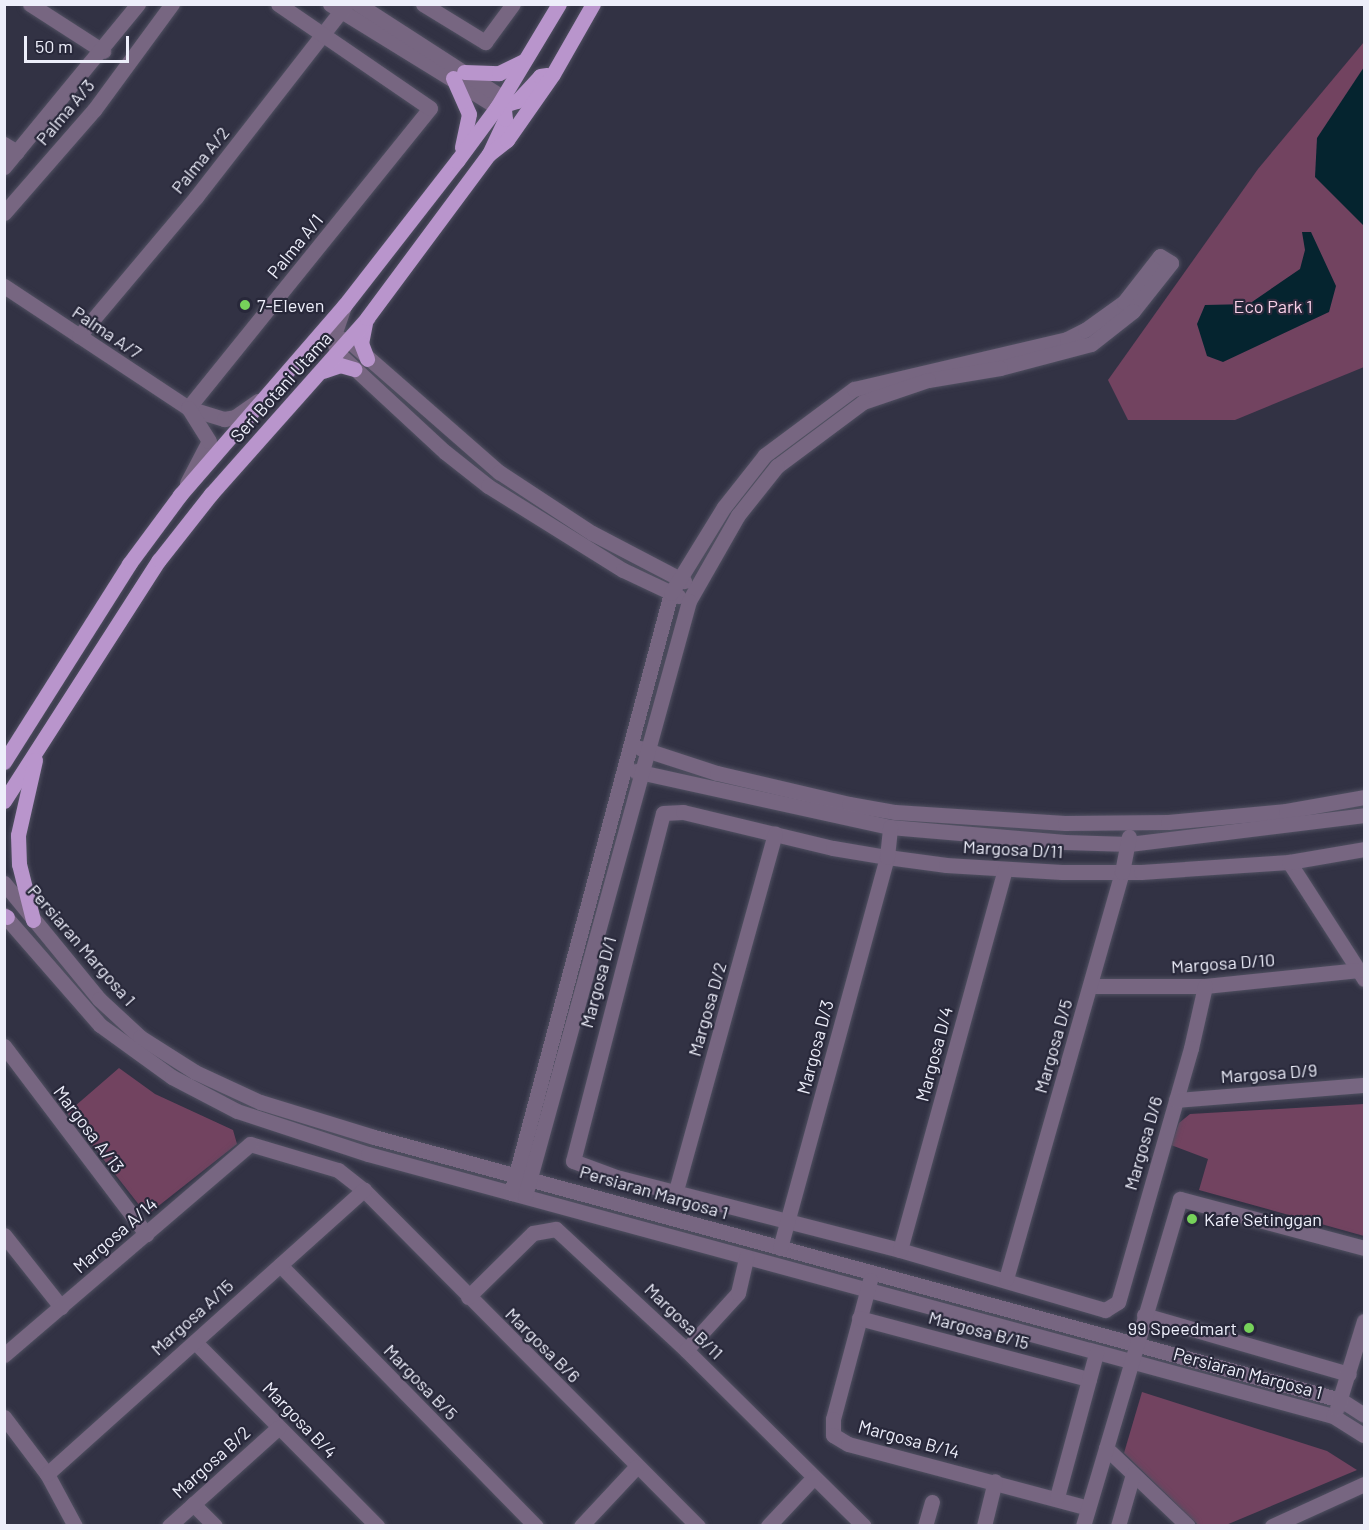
<!DOCTYPE html>
<style>
body{margin:0}
#map{position:relative;width:1369px;height:1530px;overflow:hidden;background:#323244;font-family:Barlow,sans-serif}
div>[style]{position:absolute}
.green>*{inset:0;background:#724360}
.water>*{inset:0;background:#05242f}
.roads{filter:drop-shadow(0 0 2px #505061) drop-shadow(0 0 2px #505061)}
.minor>*{height:15px;margin:-7.5px;padding:0 7.5px;transform-origin:7.5px;border-radius:7.5px;background:#776681}
.major>*{height:15px;margin:-7.5px;padding:0 7.5px;transform-origin:7.5px;border-radius:7.5px;background:#b995cc}
.dots>*{width:16px;height:16px;translate:-50% -50%;box-sizing:border-box;border:3px solid #28283a;border-radius:50%}
span{translate:-50% -50%;white-space:nowrap;text-align:center;line-height:1.15;-webkit-text-stroke:4.5px #28283a;paint-order:stroke}
.street-label{font-size:18px;color:#edeefa}
.poi-label{font-size:18px;color:#edeefa}
.left{translate:0 -50%;text-align:left}
.right{translate:-100% -50%;text-align:right}
.park-label{font-size:18px;color:#f7d0e7}
.frame{position:absolute;inset:0;border:6px solid #edeefa;pointer-events:none}
.scale{position:absolute;left:24px;top:36px;width:105px;height:27px;box-sizing:border-box;border:3px solid #edeefa;border-top:0;padding-left:8px;font-size:18px;line-height:21px;white-space:nowrap;color:#edeefa;-webkit-text-stroke:4px #28283a;paint-order:stroke}
</style>
<div id="map">
<div class="green">
<div style="clip-path:polygon(1364px 42px,1364px 367px,1235px 420px,1128px 420px,1108px 380px,1258px 169px)"></div>
<div style="clip-path:polygon(119px 1068px,155px 1094px,233px 1130px,237px 1144px,147px 1215px,67px 1113px)"></div>
<div style="clip-path:polygon(1364px 1104px,1364px 1236px,1199px 1190px,1208px 1159px,1171px 1145px,1179px 1123px,1190px 1114px)"></div>
<div style="clip-path:polygon(1142px 1392px,1327px 1451px,1357px 1470px,1226px 1525px,1198px 1525px,1124px 1453px)"></div>
</div>
<div class="water">
<div style="clip-path:polygon(1364px 67px,1364px 226px,1315px 177px,1317px 138px)"></div>
<div style="clip-path:polygon(1302px 232px,1311px 232px,1336px 286px,1329px 312px,1223px 362px,1207px 356px,1197px 324px,1205px 305px,1249px 304px,1300px 269px,1305px 250px)"></div>
</div>
<div class="roads">
<div class="minor">
<div style="left:30px;top:4px;width:87px;rotate:32.8deg"></div>
<div style="left:330px;top:4px;width:196px;rotate:31.7deg"></div>
<div style="left:358px;top:4px;width:171px;rotate:32.9deg"></div>
<div style="left:423px;top:4px;width:73px;rotate:31.5deg"></div>
<div style="left:485px;top:42px;width:47px;rotate:-53.6deg"></div>
<div style="left:4px;top:144px;width:15px;rotate:32deg"></div>
<div style="left:4px;top:167px;width:211px;rotate:-50.6deg"></div>
<div style="left:4px;top:213px;width:137px;rotate:-48.9deg"></div>
<div style="left:94px;top:110px;width:132px;rotate:-53.7deg"></div>
<div style="left:4px;top:286px;width:221px;rotate:33.5deg"></div>
<div style="left:188px;top:408px;width:38px;rotate:17deg"></div>
<div style="left:224px;top:419px;width:11px;rotate:-10deg"></div>
<div style="left:235px;top:417px;width:28px;rotate:-35deg"></div>
<div style="left:344px;top:306px;width:34px;rotate:109deg"></div>
<div style="left:333px;top:338px;width:16px;rotate:72deg"></div>
<div style="left:338px;top:353px;width:146px;rotate:42.8deg"></div>
<div style="left:445px;top:452px;width:55px;rotate:38.3deg"></div>
<div style="left:488px;top:486px;width:159px;rotate:31.9deg"></div>
<div style="left:623px;top:570px;width:61px;rotate:25.3deg"></div>
<div style="left:79px;top:336px;width:182px;rotate:-49.9deg"></div>
<div style="left:196px;top:197px;width:244px;rotate:-52.1deg"></div>
<div style="left:336px;top:338px;width:12px;rotate:9deg"></div>
<div style="left:348px;top:340px;width:201px;rotate:41.2deg"></div>
<div style="left:499px;top:472px;width:111px;rotate:33.3deg"></div>
<div style="left:592px;top:533px;width:104px;rotate:27.6deg"></div>
<div style="left:188px;top:408px;width:385px;rotate:-51.1deg"></div>
<div style="left:430px;top:108px;width:184px;rotate:-145.6deg"></div>
<div style="left:187px;top:483px;width:47px;rotate:-62.4deg"></div>
<div style="left:209px;top:441px;width:39px;rotate:-122deg"></div>
<div style="left:640px;top:748px;width:81px;rotate:18deg"></div>
<div style="left:717px;top:773px;width:136px;rotate:13.2deg"></div>
<div style="left:849px;top:804px;width:47px;rotate:9.9deg"></div>
<div style="left:895px;top:812px;width:170px;rotate:3.7deg"></div>
<div style="left:1065px;top:823px;width:103px;rotate:-0.6deg"></div>
<div style="left:1168px;top:822px;width:119px;rotate:-5.3deg"></div>
<div style="left:1286px;top:811px;width:79px;rotate:-10.2deg"></div>
<div style="left:635px;top:771px;width:261px;rotate:12.4deg"></div>
<div style="left:890px;top:827px;width:176px;rotate:4.9deg"></div>
<div style="left:1065px;top:842px;width:64px;rotate:1.8deg"></div>
<div style="left:1129px;top:844px;width:237px;rotate:-7deg"></div>
<div style="left:1289px;top:862px;width:139px;rotate:57.3deg"></div>
<div style="left:4px;top:883px;width:150px;rotate:50.7deg"></div>
<div style="left:99px;top:999px;width:56px;rotate:42.8deg"></div>
<div style="left:140px;top:1037px;width:65px;rotate:32.5deg"></div>
<div style="left:195px;top:1072px;width:72px;rotate:24.8deg"></div>
<div style="left:260px;top:1102px;width:119px;rotate:17.1deg"></div>
<div style="left:374px;top:1137px;width:1002px;rotate:15.22deg"></div>
<div style="left:1341px;top:1400px;width:27px;rotate:33deg"></div>
<div style="left:4px;top:915px;width:146px;rotate:48.9deg"></div>
<div style="left:100px;top:1025px;width:89px;rotate:35.8deg"></div>
<div style="left:172px;top:1077px;width:73px;rotate:27.6deg"></div>
<div style="left:237px;top:1111px;width:138px;rotate:18.2deg"></div>
<div style="left:368px;top:1154px;width:1000px;rotate:15.19deg"></div>
<div style="left:1333px;top:1416px;width:36px;rotate:32deg"></div>
<div style="left:1090px;top:986px;width:115px"></div>
<div style="left:1205px;top:986px;width:155px;rotate:-5.9deg"></div>
<div style="left:1205px;top:986px;width:64px;rotate:102.7deg"></div>
<div style="left:1191px;top:1048px;width:264px;rotate:106deg"></div>
<div style="left:1118px;top:1302px;width:15px;rotate:148deg"></div>
<div style="left:1105px;top:1310px;width:214px;rotate:-163.7deg"></div>
<div style="left:900px;top:1250px;width:290px;rotate:-165.6deg"></div>
<div style="left:619px;top:1178px;width:49px;rotate:-159.7deg"></div>
<div style="left:573px;top:1161px;width:359px;rotate:-75.5deg"></div>
<div style="left:663px;top:813px;width:20px;rotate:-3deg"></div>
<div style="left:683px;top:812px;width:154px;rotate:13.5deg"></div>
<div style="left:833px;top:848px;width:55px;rotate:9.5deg"></div>
<div style="left:887px;top:857px;width:60px;rotate:7.7deg"></div>
<div style="left:946px;top:865px;width:116px;rotate:3.5deg"></div>
<div style="left:1062px;top:872px;width:79px"></div>
<div style="left:1141px;top:872px;width:148px;rotate:-3.9deg"></div>
<div style="left:1289px;top:862px;width:76px;rotate:-9.8deg"></div>
<div style="left:4px;top:1046px;width:236px;rotate:52.9deg"></div>
<div style="left:1176px;top:1100px;width:189px;rotate:-4.6deg"></div>
<div style="left:250px;top:1144px;width:92px;rotate:16.5deg"></div>
<div style="left:338px;top:1170px;width:33px;rotate:38deg"></div>
<div style="left:364px;top:1190px;width:474px;rotate:45.2deg"></div>
<div style="left:511px;top:1193px;width:621px;rotate:-75.07deg"></div>
<div style="left:671px;top:593px;width:101px;rotate:-58.4deg"></div>
<div style="left:724px;top:507px;width:66px;rotate:-51.7deg"></div>
<div style="left:765px;top:455px;width:111px;rotate:-36.6deg"></div>
<div style="left:854px;top:389px;width:219px;rotate:-13.2deg"></div>
<div style="left:1067px;top:339px;width:20px;rotate:-27deg"></div>
<div style="left:1085px;top:330px;width:48px;rotate:-35.7deg"></div>
<div style="left:1124px;top:302px;width:58px;rotate:-52deg"></div>
<div style="left:1160px;top:256px;width:13px;rotate:32deg"></div>
<div style="left:1171px;top:263px;width:61px;rotate:128.4deg"></div>
<div style="left:1133px;top:311px;width:53px;rotate:141.8deg"></div>
<div style="left:1091px;top:344px;width:94px;rotate:165.2deg"></div>
<div style="left:1000px;top:368px;width:73px;rotate:170.5deg"></div>
<div style="left:928px;top:380px;width:69px;rotate:161.3deg"></div>
<div style="left:863px;top:402px;width:107px;rotate:143.3deg"></div>
<div style="left:777px;top:466px;width:63px;rotate:128.5deg"></div>
<div style="left:738px;top:515px;width:99px;rotate:119.7deg"></div>
<div style="left:689px;top:601px;width:617px;rotate:105.41deg"></div>
<div style="left:675px;top:1194px;width:374px;rotate:-74.5deg"></div>
<div style="left:4px;top:1235px;width:92px;rotate:51.6deg"></div>
<div style="left:780px;top:1248px;width:405px;rotate:-74.7deg"></div>
<div style="left:887px;top:857px;width:30px;rotate:-84deg"></div>
<div style="left:900px;top:1250px;width:395px;rotate:-74.6deg"></div>
<div style="left:280px;top:1265px;width:366px;rotate:45.6deg"></div>
<div style="left:1006px;top:1279px;width:423px;rotate:-74.1deg"></div>
<div style="left:1122px;top:872px;width:36px;rotate:-79deg"></div>
<div style="left:870px;top:1280px;width:144px;rotate:104.9deg"></div>
<div style="left:833px;top:1419px;width:16px;rotate:90deg"></div>
<div style="left:833px;top:1435px;width:17px;rotate:31deg"></div>
<div style="left:848px;top:1444px;width:248px;rotate:14.9deg"></div>
<div style="left:468px;top:1297px;width:91px;rotate:-44.6deg"></div>
<div style="left:533px;top:1233px;width:23px;rotate:-10deg"></div>
<div style="left:556px;top:1229px;width:178px;rotate:42.9deg"></div>
<div style="left:686px;top:1350px;width:250px;rotate:44.7deg"></div>
<div style="left:1144px;top:1315px;width:213px;rotate:16.1deg"></div>
<div style="left:859px;top:1318px;width:238px;rotate:14.9deg"></div>
<div style="left:195px;top:1342px;width:259px;rotate:45.3deg"></div>
<div style="left:686px;top:1350px;width:77px;rotate:-47.6deg"></div>
<div style="left:738px;top:1293px;width:37px;rotate:-77deg"></div>
<div style="left:4px;top:1355px;width:324px;rotate:-40.6deg"></div>
<div style="left:1337px;top:1408px;width:91px;rotate:-72.8deg"></div>
<div style="left:4px;top:1417px;width:71px;rotate:53deg"></div>
<div style="left:47px;top:1474px;width:59px;rotate:61.7deg"></div>
<div style="left:1106px;top:1448px;width:113px;rotate:43.6deg"></div>
<div style="left:47px;top:1474px;width:426px;rotate:-41.9deg"></div>
<div style="left:1057px;top:1497px;width:149px;rotate:-74.8deg"></div>
<div style="left:193px;top:1504px;width:31px;rotate:45deg"></div>
<div style="left:169px;top:1526px;width:147px;rotate:-42deg"></div>
<div style="left:581px;top:1526px;width:81px;rotate:-47deg"></div>
<div style="left:768px;top:1526px;width:67px;rotate:-46.8deg"></div>
<div style="left:925px;top:1526px;width:25px;rotate:-74deg"></div>
<div style="left:984px;top:1526px;width:46px;rotate:-76.3deg"></div>
<div style="left:1083px;top:1526px;width:341px;rotate:-73.5deg"></div>
<div style="left:1180px;top:1199px;width:190px;rotate:14.9deg"></div>
<div style="left:1118px;top:1526px;width:54px;rotate:-73.9deg"></div>
<div style="left:1272px;top:1526px;width:101px;rotate:-24.5deg"></div>
</div>
<div class="major">
<div style="left:464px;top:72px;width:35px;rotate:2deg"></div>
<div style="left:499px;top:73px;width:28px;rotate:-26deg"></div>
<div style="left:453px;top:78px;width:39px;rotate:66deg"></div>
<div style="left:469px;top:114px;width:34px;rotate:102deg"></div>
<div style="left:497px;top:107px;width:21px;rotate:-17deg"></div>
<div style="left:517px;top:101px;width:34px;rotate:-47deg"></div>
<div style="left:540px;top:76px;width:7px;rotate:-8deg"></div>
<div style="left:489px;top:154px;width:38px;rotate:-65deg"></div>
<div style="left:505px;top:119px;width:20px;rotate:-96deg"></div>
<div style="left:365px;top:323px;width:20px;rotate:101deg"></div>
<div style="left:361px;top:343px;width:17px;rotate:69deg"></div>
<div style="left:323px;top:371px;width:18px;rotate:-19deg"></div>
<div style="left:340px;top:365px;width:15px;rotate:16deg"></div>
<div style="left:4px;top:762px;width:234px;rotate:-57.7deg"></div>
<div style="left:129px;top:564px;width:86px;rotate:-53.5deg"></div>
<div style="left:180px;top:495px;width:250px;rotate:-49.1deg"></div>
<div style="left:344px;top:306px;width:184px;rotate:-52.1deg"></div>
<div style="left:457px;top:161px;width:67px;rotate:-53.5deg"></div>
<div style="left:497px;top:107px;width:120px;rotate:-59deg"></div>
<div style="left:4px;top:801px;width:287px;rotate:-57.3deg"></div>
<div style="left:159px;top:560px;width:84px;rotate:-51.8deg"></div>
<div style="left:211px;top:494px;width:235px;rotate:-48.4deg"></div>
<div style="left:367px;top:318px;width:204px;rotate:-53.4deg"></div>
<div style="left:489px;top:154px;width:23px;rotate:-38deg"></div>
<div style="left:507px;top:140px;width:80px;rotate:-55.1deg"></div>
<div style="left:553px;top:74px;width:81px;rotate:-60.3deg"></div>
<div style="left:4px;top:916px;width:3px;rotate:18deg"></div>
<div style="left:33px;top:920px;width:58px;rotate:-104deg"></div>
<div style="left:19px;top:864px;width:29px;rotate:-92deg"></div>
<div style="left:18px;top:835px;width:77px;rotate:-77.2deg"></div>
</div>
</div>
<div class="dots">
<div style="left:245px;top:305px;background:#76d25a"></div>
<div style="left:1192px;top:1219px;background:#76d25a"></div>
<div style="left:1249px;top:1328px;background:#76d25a"></div>
</div>
<div class="street-label">
<span style="left:65px;top:112px;rotate:-50deg">Palma A/3</span>
<span style="left:200px;top:160px;rotate:-51deg">Palma A/2</span>
<span style="left:295px;top:246px;rotate:-51deg">Palma A/1</span>
<span style="left:107px;top:332px;rotate:34deg">Palma A/7</span>
<span style="left:281px;top:387px;rotate:-48deg">Seri Botani Utama</span>
<span style="left:1013px;top:849px;rotate:3deg">Margosa D/11</span>
<span style="left:82px;top:945px;rotate:49deg">Persiaran Margosa 1</span>
<span style="left:1223px;top:963px;rotate:-4deg">Margosa D/10</span>
<span style="left:598px;top:982px;rotate:-75deg">Margosa D/1</span>
<span style="left:707px;top:1009px;rotate:-74deg">Margosa D/2</span>
<span style="left:1053px;top:1046px;rotate:-74deg">Margosa D/5</span>
<span style="left:815px;top:1047px;rotate:-75deg">Margosa D/3</span>
<span style="left:934px;top:1054px;rotate:-75deg">Margosa D/4</span>
<span style="left:1269px;top:1073px;rotate:-4deg">Margosa D/9</span>
<span style="left:89px;top:1129px;rotate:53deg">Margosa A/13</span>
<span style="left:1143px;top:1143px;rotate:-74deg">Margosa D/6</span>
<span style="left:654px;top:1192px;rotate:16deg">Persiaran Margosa 1</span>
<span style="left:115px;top:1235px;rotate:-41deg">Margosa A/14</span>
<span style="left:192px;top:1317px;rotate:-42deg">Margosa A/15</span>
<span style="left:684px;top:1321px;rotate:44deg">Margosa B/11</span>
<span style="left:979px;top:1330px;rotate:15deg">Margosa B/15</span>
<span style="left:543px;top:1345px;rotate:45deg">Margosa B/6</span>
<span style="left:1248px;top:1373px;rotate:15deg">Persiaran Margosa 1</span>
<span style="left:421px;top:1382px;rotate:46deg">Margosa B/5</span>
<span style="left:300px;top:1420px;rotate:46deg">Margosa B/4</span>
<span style="left:909px;top:1439px;rotate:15deg">Margosa B/14</span>
<span style="left:211px;top:1462px;rotate:-42deg">Margosa B/2</span>
</div>
<div class="poi-label">
<span class="left" style="left:257px;top:305px">7-Eleven</span>
<span class="left" style="left:1204px;top:1219px">Kafe Setinggan</span>
<span class="right" style="left:1237px;top:1328px">99 Speedmart</span>
</div>
<div class="park-label">
<span style="left:1273px;top:306px">Eco Park 1</span>
</div>
<div class="frame"></div>
<div class="scale">50 m</div>
</div>
